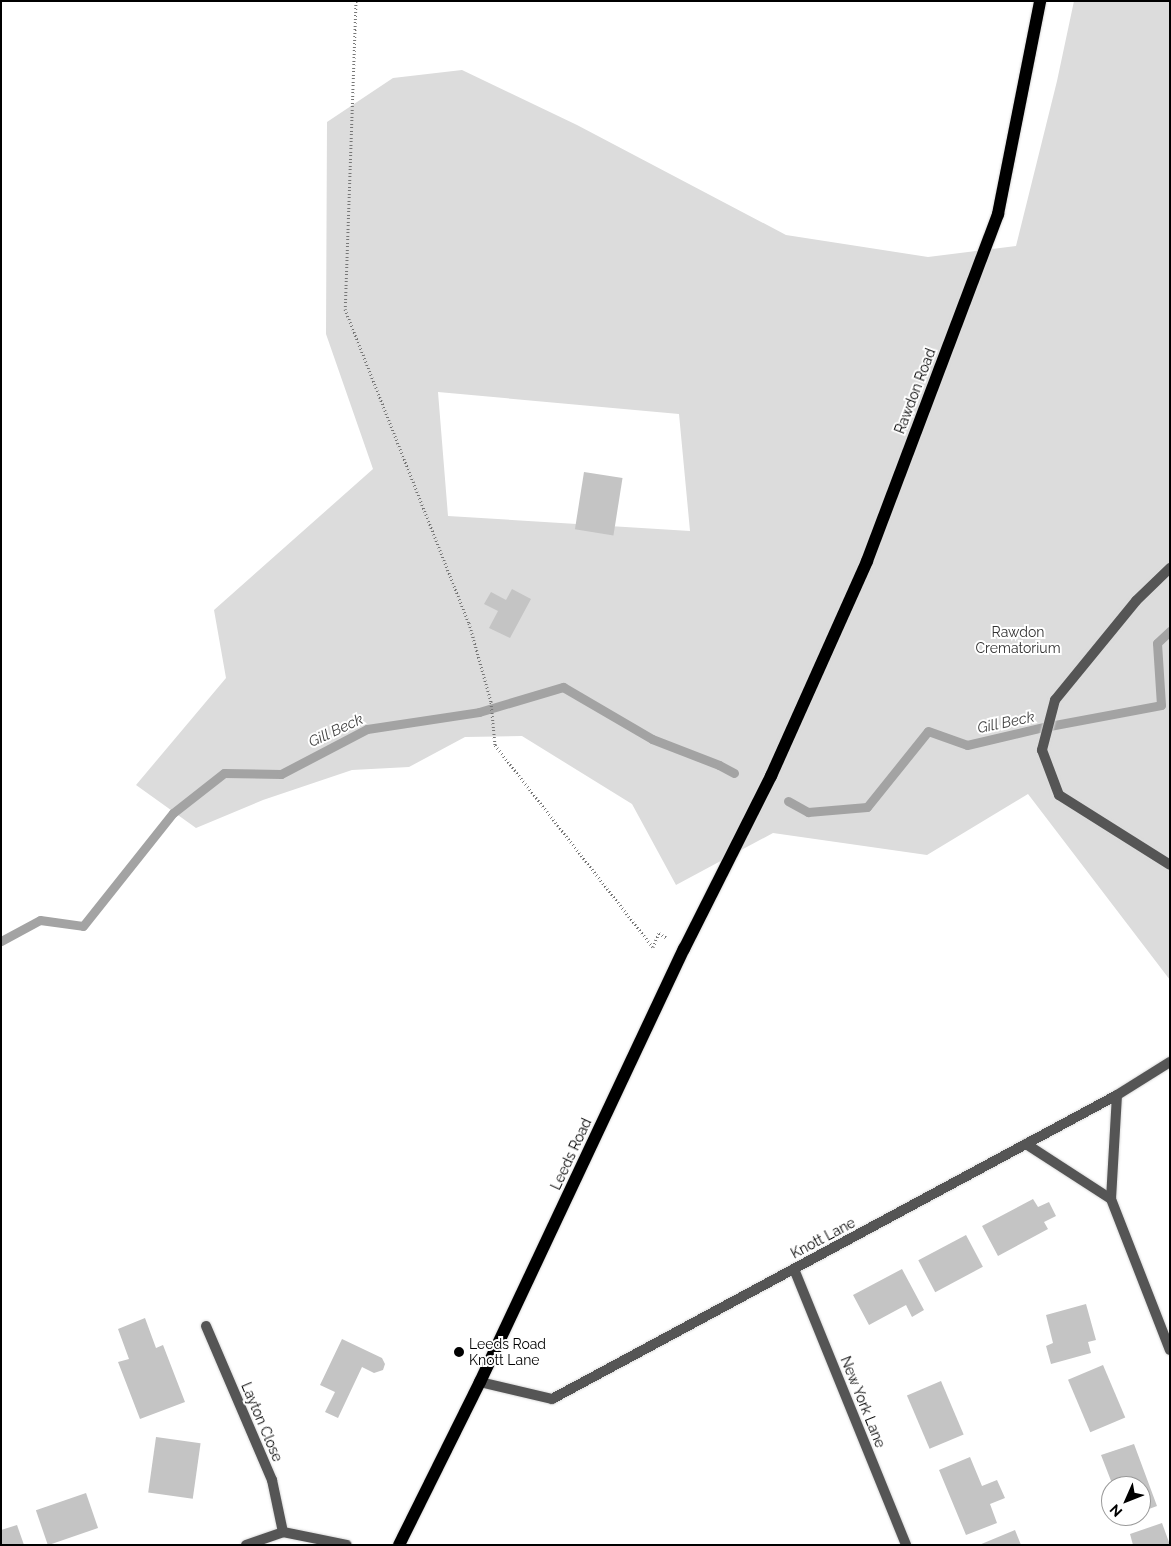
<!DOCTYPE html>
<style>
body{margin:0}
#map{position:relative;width:1171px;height:1546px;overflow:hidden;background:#fff;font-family:Raleway,sans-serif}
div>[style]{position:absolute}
.green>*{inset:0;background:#dcdcdc}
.stream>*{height:9px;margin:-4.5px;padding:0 4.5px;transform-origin:4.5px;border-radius:4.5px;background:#a3a3a3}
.building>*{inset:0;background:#c4c4c4;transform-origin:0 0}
.path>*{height:3px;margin-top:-1.5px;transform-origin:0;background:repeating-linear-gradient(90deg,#777 0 1px,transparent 0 3.5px)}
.roads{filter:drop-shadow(0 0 1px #dbdbdb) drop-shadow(0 0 1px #dbdbdb)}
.lane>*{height:10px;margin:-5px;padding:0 5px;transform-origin:5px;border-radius:5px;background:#555}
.street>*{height:10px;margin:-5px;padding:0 5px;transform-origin:5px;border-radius:5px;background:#555}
.primary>*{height:12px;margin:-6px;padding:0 6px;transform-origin:6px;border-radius:6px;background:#000}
.dots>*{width:14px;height:14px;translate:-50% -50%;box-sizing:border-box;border:2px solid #fff;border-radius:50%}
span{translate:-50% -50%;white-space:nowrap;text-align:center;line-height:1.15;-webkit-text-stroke:4px #fff;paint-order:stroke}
.street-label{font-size:14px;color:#000}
.park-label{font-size:14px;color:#333}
.poi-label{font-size:14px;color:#000}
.left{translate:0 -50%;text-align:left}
.water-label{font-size:15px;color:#444;font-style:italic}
.frame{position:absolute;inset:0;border:2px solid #000;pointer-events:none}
.north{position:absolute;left:1101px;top:1476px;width:50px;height:50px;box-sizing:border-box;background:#fff;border:1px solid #999;border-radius:50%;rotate:226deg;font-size:14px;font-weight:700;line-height:20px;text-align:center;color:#000}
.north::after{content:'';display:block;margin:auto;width:18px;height:22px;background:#000;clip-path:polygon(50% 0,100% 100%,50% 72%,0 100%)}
</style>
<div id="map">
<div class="green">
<div style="clip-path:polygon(evenodd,1074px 1px,1170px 1px,1170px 980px,1028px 794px,927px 855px,773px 833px,676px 885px,632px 804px,522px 736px,465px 737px,409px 767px,352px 770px,263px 800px,196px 828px,136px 785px,226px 678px,214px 610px,373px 469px,326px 334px,327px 122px,393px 78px,462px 70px,577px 125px,786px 235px,928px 257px,1016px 246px,1057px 81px,1074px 1px,438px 392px,679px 414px,690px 531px,448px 516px,438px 392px)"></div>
</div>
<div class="stream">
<div style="left:788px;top:801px;width:23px;rotate:29deg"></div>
<div style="left:808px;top:812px;width:59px;rotate:-4.8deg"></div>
<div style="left:867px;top:807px;width:97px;rotate:-51.2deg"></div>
<div style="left:928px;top:731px;width:41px;rotate:19.7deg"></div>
<div style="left:967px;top:745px;width:79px;rotate:-13.2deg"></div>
<div style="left:1044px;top:727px;width:119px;rotate:-10.6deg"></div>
<div style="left:1161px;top:705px;width:62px;rotate:-93.7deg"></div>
<div style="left:1157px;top:643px;width:18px;rotate:-43deg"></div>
<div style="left:1px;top:941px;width:44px;rotate:-28.3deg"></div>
<div style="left:40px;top:920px;width:43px;rotate:7.9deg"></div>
<div style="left:83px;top:926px;width:144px;rotate:-51.5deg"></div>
<div style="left:173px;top:813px;width:65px;rotate:-38.1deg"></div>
<div style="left:224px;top:773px;width:57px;rotate:1deg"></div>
<div style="left:281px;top:774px;width:97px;rotate:-27.6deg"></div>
<div style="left:367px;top:729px;width:113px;rotate:-8.6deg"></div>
<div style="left:479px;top:712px;width:88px;rotate:-16.6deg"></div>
<div style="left:563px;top:687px;width:103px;rotate:30.3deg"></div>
<div style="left:652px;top:739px;width:72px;rotate:21.2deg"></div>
<div style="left:719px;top:765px;width:17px;rotate:28deg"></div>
</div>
<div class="building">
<div style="left:584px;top:472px;width:39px;height:58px;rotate:9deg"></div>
<div style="clip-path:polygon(512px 589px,531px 599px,510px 638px,489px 628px,498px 611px,484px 604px,491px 592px,506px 600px)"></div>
<div style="clip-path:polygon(1033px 1199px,1038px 1207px,1049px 1202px,1056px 1216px,1044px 1222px,1048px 1229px,998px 1256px,982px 1226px)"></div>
<div style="left:966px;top:1235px;width:36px;height:54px;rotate:62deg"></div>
<div style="clip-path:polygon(902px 1269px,924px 1310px,912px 1317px,906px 1305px,869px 1325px,853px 1295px)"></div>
<div style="clip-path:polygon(1086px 1304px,1096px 1340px,1088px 1342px,1091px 1353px,1051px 1364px,1046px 1346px,1053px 1343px,1046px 1315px)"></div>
<div style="clip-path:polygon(145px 1318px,156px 1348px,163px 1345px,185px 1402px,140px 1419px,118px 1362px,129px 1359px,118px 1329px)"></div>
<div style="clip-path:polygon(342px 1339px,382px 1358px,385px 1364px,383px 1370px,374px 1373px,362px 1367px,338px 1418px,325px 1412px,335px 1392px,320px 1385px)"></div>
<div style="left:1103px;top:1365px;width:57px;height:38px;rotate:67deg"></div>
<div style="left:941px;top:1381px;width:58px;height:37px;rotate:67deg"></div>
<div style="left:156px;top:1437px;width:45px;height:56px;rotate:8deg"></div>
<div style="clip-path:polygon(1134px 1444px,1157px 1506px,1141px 1512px,1141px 1486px,1113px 1486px,1101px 1455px)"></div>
<div style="clip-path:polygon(970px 1457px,982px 1486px,997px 1480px,1005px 1498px,990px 1504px,997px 1523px,966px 1535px,939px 1470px)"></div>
<div style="left:86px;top:1493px;width:37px;height:53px;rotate:71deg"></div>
<div style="clip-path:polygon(1111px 1516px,1129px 1516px,1114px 1522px)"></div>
<div style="clip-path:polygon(1162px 1523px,1170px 1545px,1133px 1545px,1130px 1534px)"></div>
<div style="clip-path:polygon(17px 1525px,24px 1545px,1px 1545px,1px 1530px)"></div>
<div style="clip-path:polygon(1015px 1530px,1021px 1545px,979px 1545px)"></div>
</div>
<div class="path">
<div style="left:356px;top:1px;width:308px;rotate:92deg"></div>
<div style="left:345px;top:309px;width:338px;rotate:68.5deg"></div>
<div style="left:469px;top:623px;width:82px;rotate:74.4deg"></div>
<div style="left:491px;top:702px;width:43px;rotate:84.7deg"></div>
<div style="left:495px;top:745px;width:256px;rotate:52deg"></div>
<div style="left:653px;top:947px;width:15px;rotate:-67deg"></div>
<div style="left:659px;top:933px;width:9px;rotate:32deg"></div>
</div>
<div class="roads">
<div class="lane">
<div style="left:1170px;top:568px;width:47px;rotate:135.9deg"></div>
<div style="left:1136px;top:601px;width:128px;rotate:129.3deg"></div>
<div style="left:1055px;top:700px;width:52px;rotate:104.6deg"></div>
<div style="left:1042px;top:750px;width:48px;rotate:69.3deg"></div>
<div style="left:1059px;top:795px;width:131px;rotate:32.2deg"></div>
<div style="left:794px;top:1269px;width:298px;rotate:67.9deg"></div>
</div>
<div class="street">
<div style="left:1117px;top:1095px;width:104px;rotate:93.3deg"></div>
<div style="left:1111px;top:1199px;width:162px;rotate:68.7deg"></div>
<div style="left:1026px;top:1144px;width:101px;rotate:32.9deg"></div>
<div style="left:206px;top:1326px;width:168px;rotate:66.8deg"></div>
<div style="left:272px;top:1480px;width:53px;rotate:78.1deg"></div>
<div style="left:480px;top:1382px;width:74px;rotate:13.3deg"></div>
<div style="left:552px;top:1399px;width:642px;rotate:-28.28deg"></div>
<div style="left:1117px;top:1095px;width:62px;rotate:-31.9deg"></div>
<div style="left:246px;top:1545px;width:39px;rotate:-19deg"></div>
<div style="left:283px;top:1532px;width:65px;rotate:11.5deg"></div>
</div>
<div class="primary">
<div style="left:399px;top:1545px;width:182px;rotate:-63.6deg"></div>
<div style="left:480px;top:1382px;width:479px;rotate:-64.8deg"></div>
<div style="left:684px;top:949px;width:194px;rotate:-63.3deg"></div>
<div style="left:771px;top:776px;width:235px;rotate:-65.9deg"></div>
<div style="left:867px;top:561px;width:371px;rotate:-69.3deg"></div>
<div style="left:998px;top:214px;width:217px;rotate:-78.8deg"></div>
</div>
</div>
<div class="dots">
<div style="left:459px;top:1352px;background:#000"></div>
</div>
<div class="street-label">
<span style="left:915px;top:391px;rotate:-69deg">Rawdon Road</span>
<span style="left:571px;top:1154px;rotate:-65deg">Leeds Road</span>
<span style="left:823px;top:1238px;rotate:-28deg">Knott Lane</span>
<span style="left:863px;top:1402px;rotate:68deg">New York Lane</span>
<span style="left:262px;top:1422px;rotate:67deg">Layton Close</span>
</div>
<div class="park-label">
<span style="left:1018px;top:640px">Rawdon<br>Crematorium</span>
</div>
<div class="poi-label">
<span class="left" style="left:469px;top:1352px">Leeds Road<br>Knott Lane</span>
</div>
<div class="water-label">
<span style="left:1006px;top:723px;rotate:-12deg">Gill Beck</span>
<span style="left:336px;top:731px;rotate:-25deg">Gill Beck</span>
</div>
<div class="frame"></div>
<div class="north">N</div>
</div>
